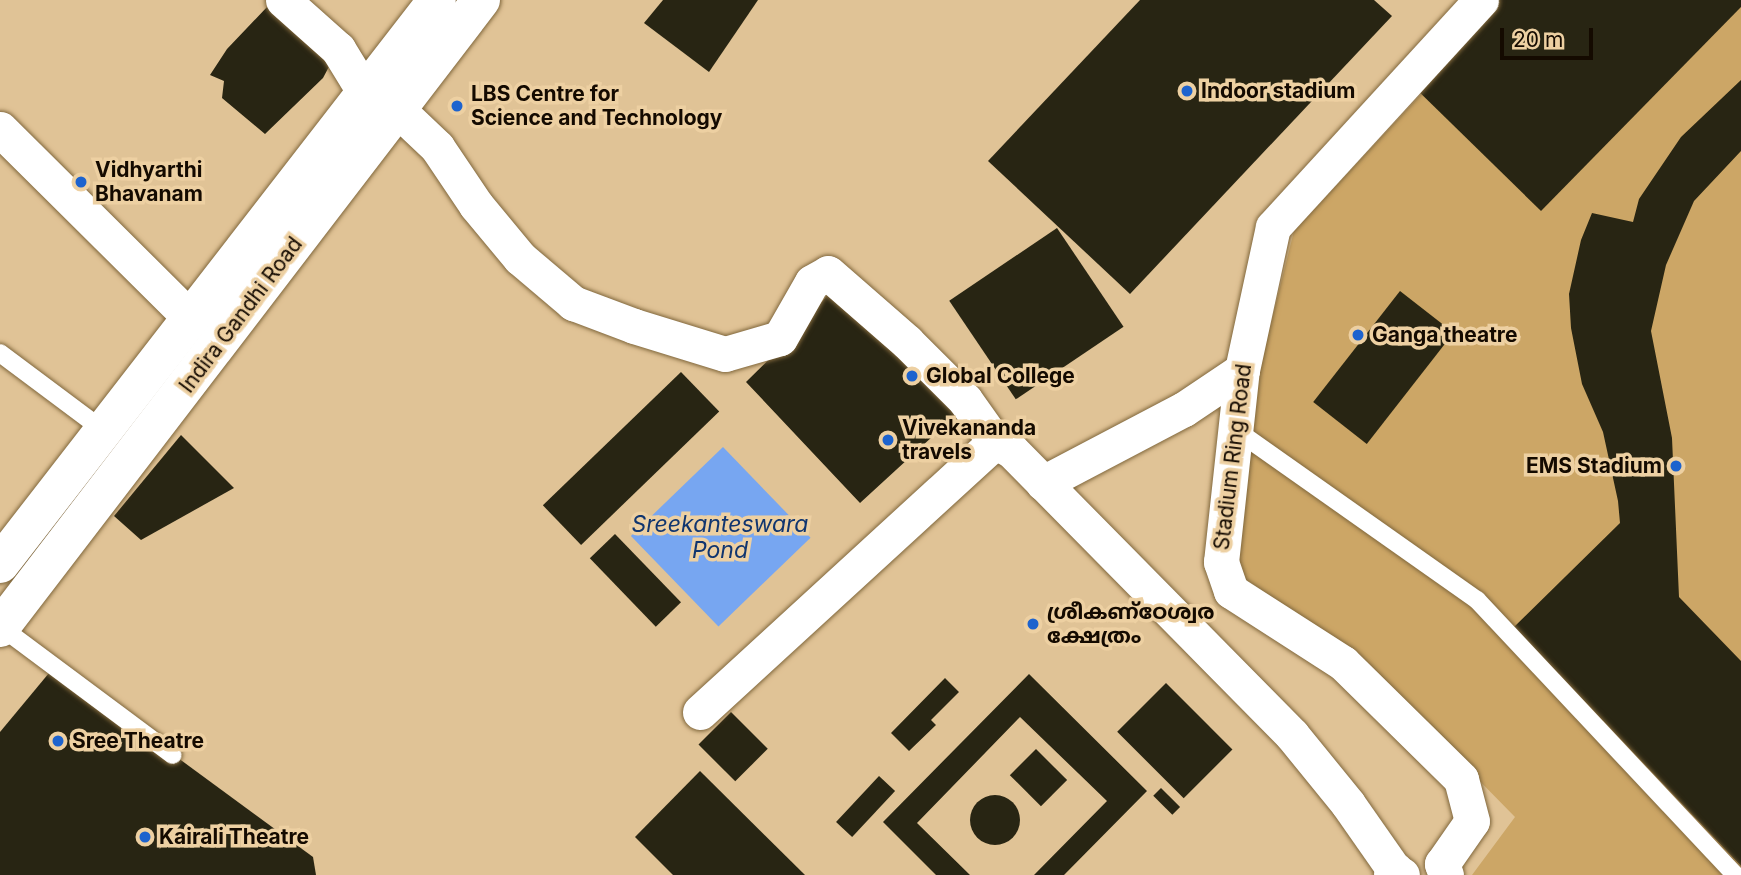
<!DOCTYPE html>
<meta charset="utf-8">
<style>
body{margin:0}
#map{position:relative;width:1741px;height:875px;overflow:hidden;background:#e0c396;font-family:Inter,"Noto Sans Malayalam",sans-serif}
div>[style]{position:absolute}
.green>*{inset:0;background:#cca666}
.water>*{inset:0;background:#77a6f1;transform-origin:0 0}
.building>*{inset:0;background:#282513;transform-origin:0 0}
.round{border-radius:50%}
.roads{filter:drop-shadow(0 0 2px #80673c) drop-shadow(0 0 2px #80673c)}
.service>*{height:18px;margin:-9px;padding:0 9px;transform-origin:9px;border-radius:9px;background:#fff}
.minor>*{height:35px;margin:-17.5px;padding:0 17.5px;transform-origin:17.5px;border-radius:17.5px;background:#fff}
.tertiary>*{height:38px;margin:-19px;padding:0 19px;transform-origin:19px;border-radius:19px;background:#fff}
.primary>*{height:38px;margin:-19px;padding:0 19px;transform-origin:19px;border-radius:19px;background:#fff}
.dots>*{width:19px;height:19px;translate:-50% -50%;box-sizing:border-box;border:4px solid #edd0a2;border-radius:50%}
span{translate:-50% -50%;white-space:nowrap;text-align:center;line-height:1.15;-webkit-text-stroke:7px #edd0a2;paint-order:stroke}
.poi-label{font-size:21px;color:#140a00;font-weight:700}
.left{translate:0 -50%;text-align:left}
.right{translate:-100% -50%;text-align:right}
.street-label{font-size:21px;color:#140a00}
.water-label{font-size:23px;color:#10356f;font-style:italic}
.scale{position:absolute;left:1500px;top:28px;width:93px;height:32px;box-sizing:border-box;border:4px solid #140a00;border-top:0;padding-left:9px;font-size:21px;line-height:24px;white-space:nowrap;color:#140a00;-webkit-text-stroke:5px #edd0a2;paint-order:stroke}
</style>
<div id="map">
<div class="green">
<div style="clip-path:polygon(1509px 0,1741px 0,1741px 875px,1472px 875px,1515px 817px,1357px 656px,1234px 571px,1255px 387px,1294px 231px)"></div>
</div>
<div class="water">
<div style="left:723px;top:447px;width:126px;height:128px;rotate:46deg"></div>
</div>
<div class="building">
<div style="clip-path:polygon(663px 0,758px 0,709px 72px,644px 23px)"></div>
<div style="clip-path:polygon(1140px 0,1374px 0,1392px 16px,1130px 294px,988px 161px)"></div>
<div style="clip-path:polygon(1490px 0,1741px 0,1741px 7px,1541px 211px,1409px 82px)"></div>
<div style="clip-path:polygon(267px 7px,332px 61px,323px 78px,265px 134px,222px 98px,224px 81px,210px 75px,227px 49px)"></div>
<div style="clip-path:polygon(1741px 80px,1741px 151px,1694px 201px,1666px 265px,1651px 331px,1672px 438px,1679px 597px,1741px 661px,1741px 866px,1514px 627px,1620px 523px,1618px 501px,1603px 432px,1582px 384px,1571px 328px,1569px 294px,1581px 240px,1592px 213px,1633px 222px,1639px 199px,1681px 137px)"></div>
<div style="left:1057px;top:228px;width:119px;height:130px;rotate:56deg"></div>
<div style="clip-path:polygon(833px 288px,957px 414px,860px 503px,746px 382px,800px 329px)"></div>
<div style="left:1400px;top:291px;width:68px;height:141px;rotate:38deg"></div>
<div style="left:681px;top:372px;width:55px;height:192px;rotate:46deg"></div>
<div style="clip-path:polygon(181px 435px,234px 488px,141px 540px,114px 516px)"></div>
<div style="left:615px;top:534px;width:95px;height:35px;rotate:46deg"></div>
<div style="clip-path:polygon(54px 667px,313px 857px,316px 875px,0 875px,0 732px)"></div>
<div style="clip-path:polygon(1029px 674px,1147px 791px,1064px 875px,1034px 875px,1107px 801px,1020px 717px,917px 823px,970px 875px,936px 875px,883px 822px)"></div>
<div style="clip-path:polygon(945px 678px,959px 692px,931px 720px,936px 725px,909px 751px,891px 733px)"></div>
<div style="left:1166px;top:683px;width:94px;height:69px;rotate:45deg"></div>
<div style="left:731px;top:712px;width:52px;height:46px;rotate:45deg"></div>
<div style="left:1036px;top:749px;width:44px;height:37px;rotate:45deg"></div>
<div style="clip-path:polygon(700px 771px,805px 875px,673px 875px,635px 837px)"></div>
<div style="left:879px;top:776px;width:22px;height:63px;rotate:43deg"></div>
<div style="left:1161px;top:788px;width:27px;height:11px;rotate:45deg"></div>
<div class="round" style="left:970px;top:795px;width:50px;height:50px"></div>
</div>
<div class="roads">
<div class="service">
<div style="left:0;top:353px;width:129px;rotate:36.8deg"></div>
<div style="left:1236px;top:430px;width:295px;rotate:35.2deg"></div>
<div style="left:1477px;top:600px;width:377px;rotate:46.8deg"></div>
<div style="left:1px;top:627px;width:214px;rotate:36.7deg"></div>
</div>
<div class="minor">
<div style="left:283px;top:0;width:74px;rotate:41.7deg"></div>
<div style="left:338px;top:49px;width:52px;rotate:58.5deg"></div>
<div style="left:398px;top:110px;width:54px;rotate:43.5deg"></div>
<div style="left:437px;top:147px;width:70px;rotate:56.1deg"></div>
<div style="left:476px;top:205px;width:69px;rotate:50.3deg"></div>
<div style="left:520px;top:258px;width:70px;rotate:40.3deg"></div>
<div style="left:573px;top:303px;width:65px;rotate:20.7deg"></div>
<div style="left:634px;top:326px;width:95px;rotate:17.1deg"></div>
<div style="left:725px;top:354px;width:57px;rotate:-16.2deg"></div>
<div style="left:780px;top:338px;width:64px;rotate:-60.3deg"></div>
<div style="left:812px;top:282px;width:18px;rotate:-29deg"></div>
<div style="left:828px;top:273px;width:105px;rotate:41.1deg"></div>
<div style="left:907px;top:342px;width:82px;rotate:45deg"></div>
<div style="left:965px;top:400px;width:52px;rotate:54.5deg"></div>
<div style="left:0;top:129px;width:267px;rotate:44.8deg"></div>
<div style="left:1043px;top:483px;width:159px;rotate:-27.7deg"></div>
<div style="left:1184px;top:409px;width:70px;rotate:-33.9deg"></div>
<div style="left:700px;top:712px;width:400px;rotate:-42.5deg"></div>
<div style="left:995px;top:442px;width:18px;rotate:27deg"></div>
<div style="left:1011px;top:450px;width:400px;rotate:45.4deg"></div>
<div style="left:1292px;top:735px;width:89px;rotate:50.9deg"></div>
<div style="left:1348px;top:804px;width:82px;rotate:55deg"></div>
<div style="left:1395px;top:871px;width:8px;rotate:30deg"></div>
<div style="left:1446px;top:875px;width:12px;rotate:-110deg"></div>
<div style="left:1442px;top:864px;width:52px;rotate:-55.1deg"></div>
<div style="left:1472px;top:821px;width:43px;rotate:-104.7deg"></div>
<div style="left:1461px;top:779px;width:165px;rotate:-135.5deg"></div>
<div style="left:1343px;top:663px;width:133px;rotate:-147.3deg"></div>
<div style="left:1231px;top:591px;width:31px;rotate:-109deg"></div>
<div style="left:1221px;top:562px;width:193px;rotate:-83.8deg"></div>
<div style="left:1242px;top:370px;width:146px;rotate:-77.8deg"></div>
<div style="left:1273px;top:227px;width:308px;rotate:-47.5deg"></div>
</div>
<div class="tertiary">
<div style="left:1393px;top:875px;width:4px;rotate:-63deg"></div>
</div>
<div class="primary">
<div style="left:0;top:564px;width:713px;rotate:-52.23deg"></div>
<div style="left:0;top:628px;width:791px;rotate:-52.55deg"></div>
</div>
</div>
<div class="dots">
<div style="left:1187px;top:91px;background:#1d63ce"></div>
<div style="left:457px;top:106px;background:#1d63ce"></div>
<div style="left:81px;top:182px;background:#1d63ce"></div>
<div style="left:1358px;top:335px;background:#1d63ce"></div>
<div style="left:912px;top:376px;background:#1d63ce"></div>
<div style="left:888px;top:440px;background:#1d63ce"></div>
<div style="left:1676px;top:466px;background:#1d63ce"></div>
<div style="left:1033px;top:624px;background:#1d63ce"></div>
<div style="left:58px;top:741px;background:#1d63ce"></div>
<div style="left:145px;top:837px;background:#1d63ce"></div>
</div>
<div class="poi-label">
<span class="left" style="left:1201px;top:91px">Indoor stadium</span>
<span class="left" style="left:471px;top:106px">LBS Centre for<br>Science and Technology</span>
<span class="left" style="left:95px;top:182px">Vidhyarthi<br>Bhavanam</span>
<span class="left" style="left:1372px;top:335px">Ganga theatre</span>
<span class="left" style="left:926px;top:376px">Global College</span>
<span class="left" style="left:902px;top:440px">Vivekananda<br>travels</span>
<span class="right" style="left:1662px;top:466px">EMS Stadium</span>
<span class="left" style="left:1047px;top:624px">ശ്രീകണ്ഠേശ്വര<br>ക്ഷേത്രം</span>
<span class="left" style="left:72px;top:741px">Sree Theatre</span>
<span class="left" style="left:159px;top:837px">Kairali Theatre</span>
</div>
<div class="street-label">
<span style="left:241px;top:315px;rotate:-53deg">Indira Gandhi Road</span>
<span style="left:1233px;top:457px;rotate:-83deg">Stadium Ring Road</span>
</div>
<div class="water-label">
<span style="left:720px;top:537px">Sreekanteswara<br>Pond</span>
</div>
<div class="scale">20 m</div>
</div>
